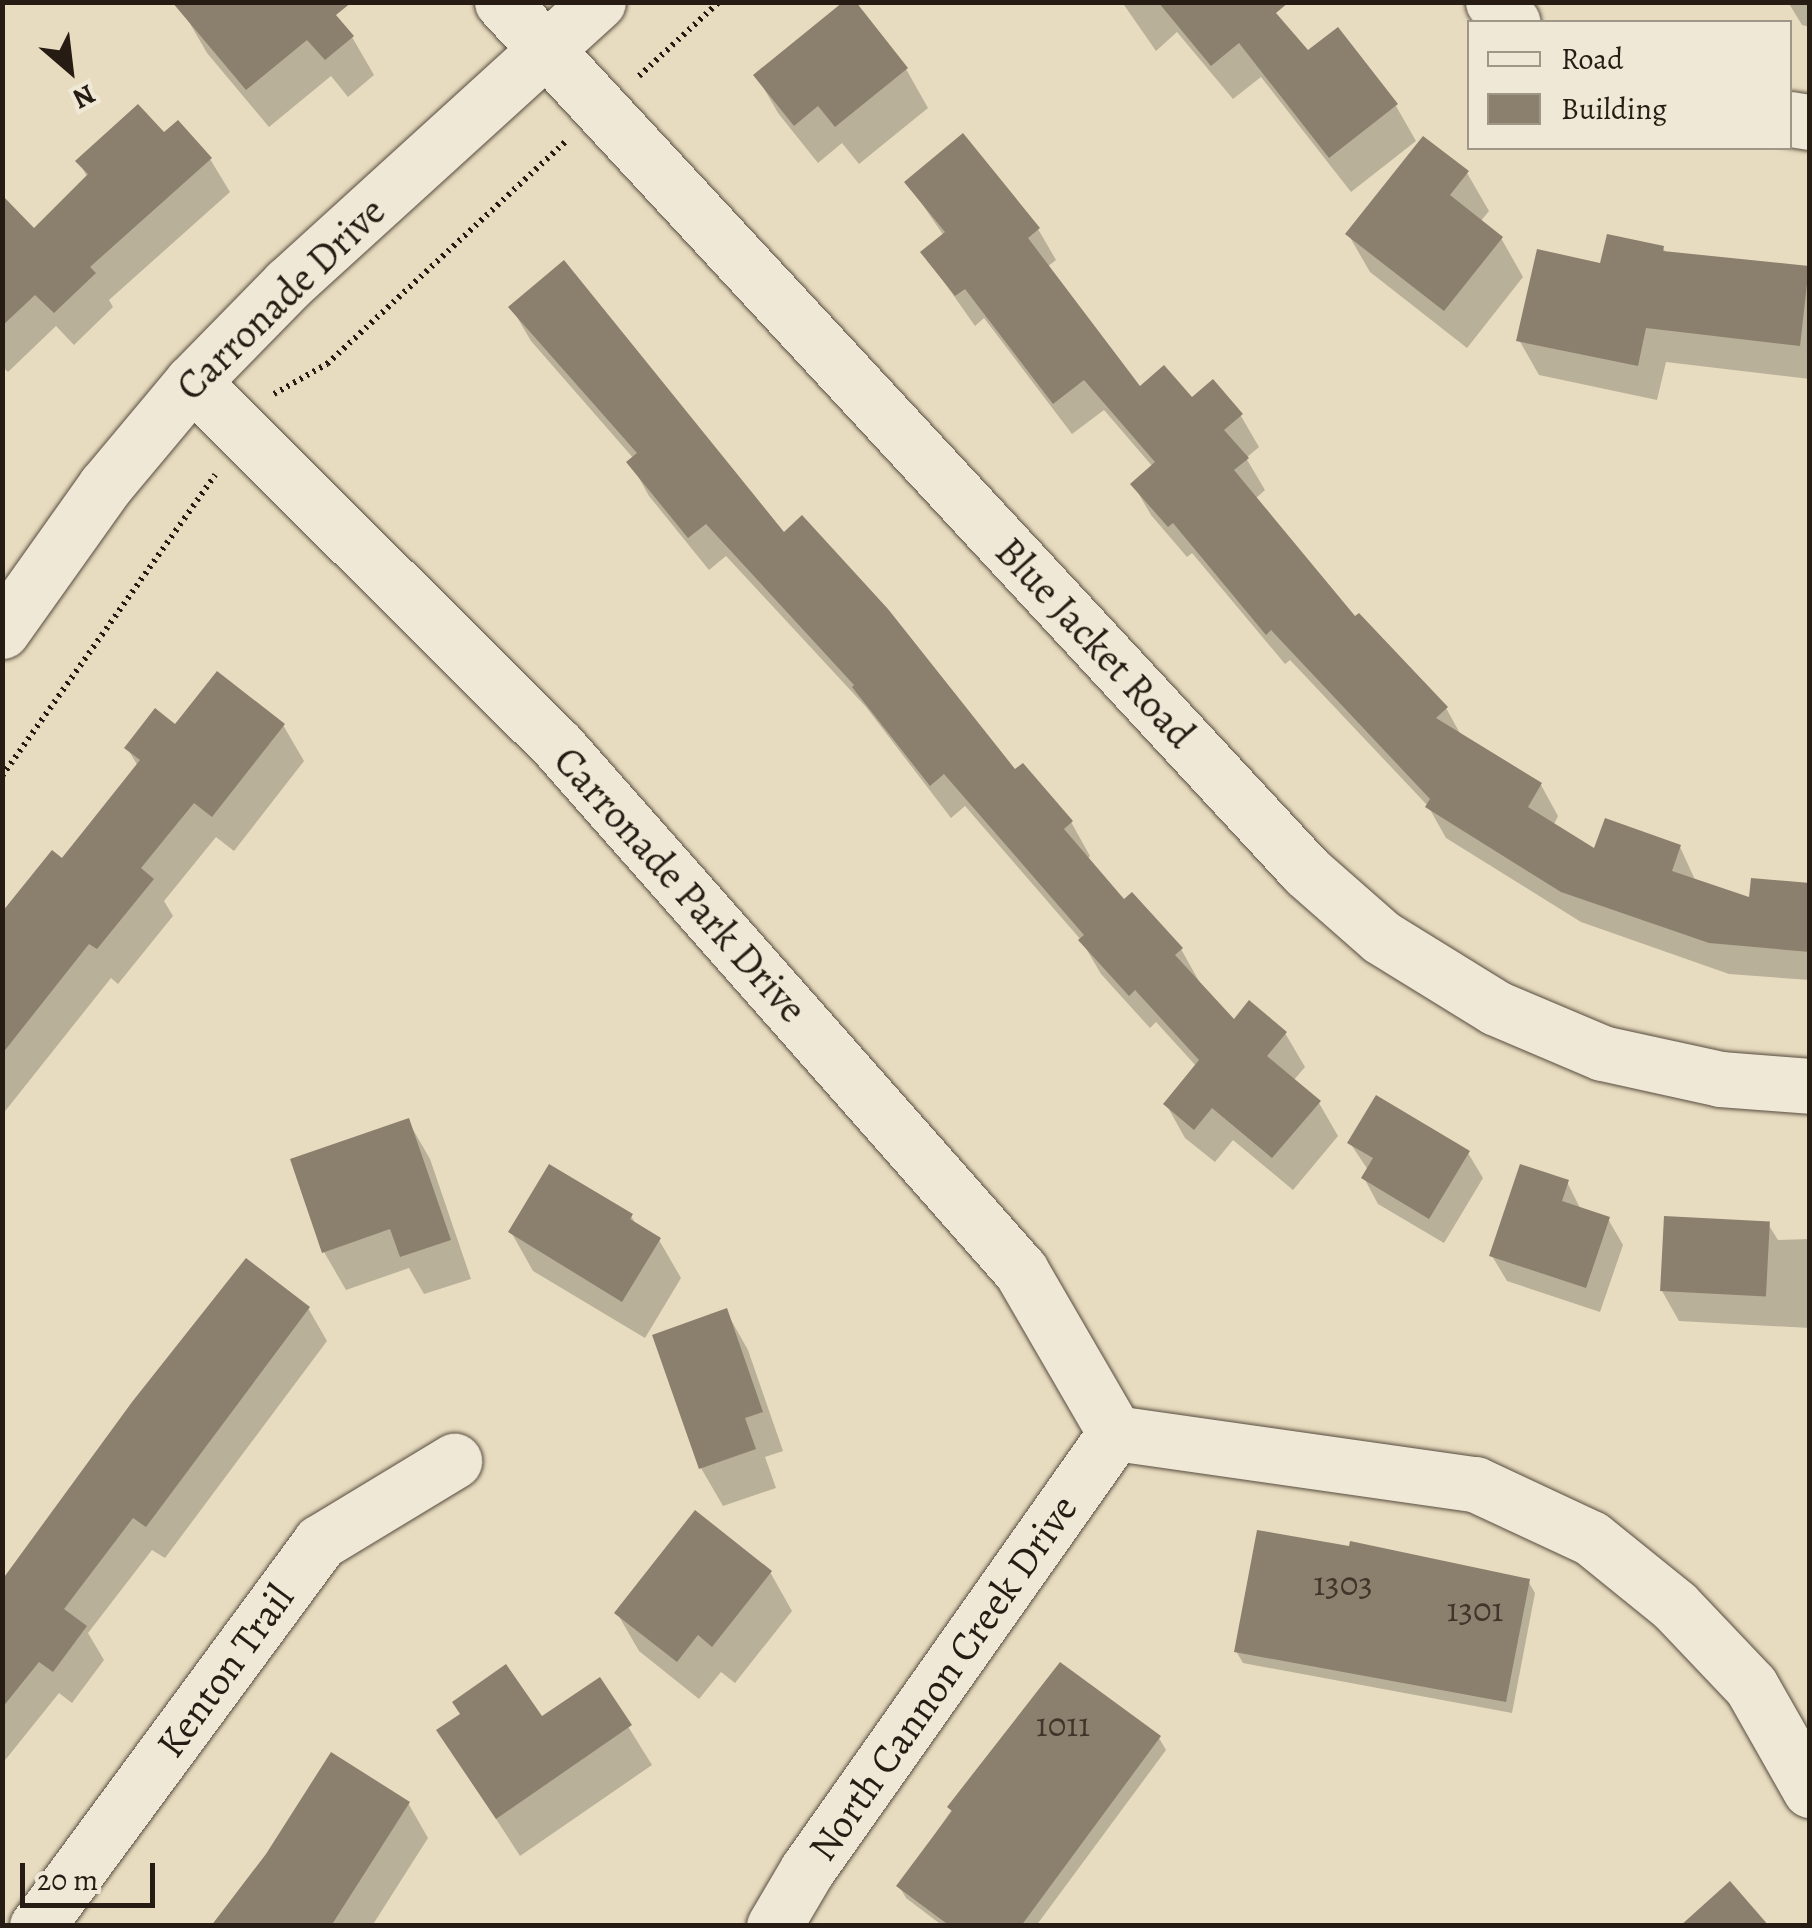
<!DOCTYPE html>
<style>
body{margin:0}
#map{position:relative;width:1812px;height:1928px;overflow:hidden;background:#e8dcc0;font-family:Alegreya,serif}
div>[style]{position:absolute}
.shadow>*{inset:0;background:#0003}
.building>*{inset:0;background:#8b806d;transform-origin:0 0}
.path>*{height:6px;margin-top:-3px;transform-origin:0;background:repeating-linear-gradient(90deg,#271c13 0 2.5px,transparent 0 7.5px)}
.roads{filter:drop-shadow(0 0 2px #574c3e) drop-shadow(0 0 2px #574c3e)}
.minor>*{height:55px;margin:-27.5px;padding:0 27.5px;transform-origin:27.5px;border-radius:27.5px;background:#f0e8d6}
span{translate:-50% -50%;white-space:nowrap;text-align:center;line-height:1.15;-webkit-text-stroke:8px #f0e8d6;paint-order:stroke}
.number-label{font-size:35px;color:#40352a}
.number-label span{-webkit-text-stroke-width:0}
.street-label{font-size:40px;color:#271c13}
.frame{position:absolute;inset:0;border:5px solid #271c13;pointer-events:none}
.legend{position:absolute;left:1467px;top:20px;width:325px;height:130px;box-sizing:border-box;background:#f0e8d6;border:2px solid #a09688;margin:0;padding:12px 18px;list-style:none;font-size:30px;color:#271c13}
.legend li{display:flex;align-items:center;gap:20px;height:50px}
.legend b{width:50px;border:2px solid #a09688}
.north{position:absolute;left:20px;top:20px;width:100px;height:100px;-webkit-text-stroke:8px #f0e8d6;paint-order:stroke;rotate:152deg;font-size:28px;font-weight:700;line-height:40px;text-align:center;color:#271c13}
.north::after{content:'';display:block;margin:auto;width:35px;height:45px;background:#271c13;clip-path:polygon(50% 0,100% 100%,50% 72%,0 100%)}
.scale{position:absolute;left:20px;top:1863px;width:135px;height:45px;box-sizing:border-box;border:5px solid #271c13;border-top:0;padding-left:12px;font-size:30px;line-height:35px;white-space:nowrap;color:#271c13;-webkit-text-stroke:8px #f0e8d6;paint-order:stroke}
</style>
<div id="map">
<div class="shadow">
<div style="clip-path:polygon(853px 2px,906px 69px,928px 108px,859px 164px,842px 143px,818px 163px,778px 113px,756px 75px)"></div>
<div style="clip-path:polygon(1122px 2px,1265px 2px,1307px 54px,1338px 30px,1396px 106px,1416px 141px,1351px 192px,1261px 77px,1233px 99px,1177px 32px,1156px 51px)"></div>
<div style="clip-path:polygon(1788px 2px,1810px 2px,1810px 27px,1802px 25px)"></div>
<div style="clip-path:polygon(185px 15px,352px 37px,374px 75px,348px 97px,331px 76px,269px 127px,207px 53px)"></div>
<div style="clip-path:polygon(164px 136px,210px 159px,230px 192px,109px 300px,113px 307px,74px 345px,56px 326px,8px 372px,2px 366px,2px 199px,34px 231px,88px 178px,78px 161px)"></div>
<div style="clip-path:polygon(1467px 173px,1489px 211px,1480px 222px,1501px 238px,1523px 277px,1467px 348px,1370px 272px,1348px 234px)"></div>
<div style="clip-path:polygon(907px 182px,1038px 229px,1056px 260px,1047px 267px,1140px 389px,1241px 416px,1259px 447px,1246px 458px,1265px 490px,1255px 499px,1355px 619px,1446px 708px,1462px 737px,1541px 785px,1558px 816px,1553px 826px,1596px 852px,1680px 847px,1696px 882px,1751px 901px,1810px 885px,1810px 980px,1729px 974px,1581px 922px,1446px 838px,1428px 806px,1290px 660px,1285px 664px,1192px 553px,1187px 557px,1151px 515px,1133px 484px,1153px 467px,1104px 410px,1072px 434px,984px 318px,975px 326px,923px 252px,944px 236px)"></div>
<div style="clip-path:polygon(1663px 248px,1666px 253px,1810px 272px,1810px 379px,1666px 362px,1657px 400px,1539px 375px,1519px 340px,1602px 266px)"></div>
<div style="clip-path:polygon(511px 307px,784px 535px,1015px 773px,1071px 822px,1090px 856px,1087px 859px,1124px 903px,1181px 949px,1200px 983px,1234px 1023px,1285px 1033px,1305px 1067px,1293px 1081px,1319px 1103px,1338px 1136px,1293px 1190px,1233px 1140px,1215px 1162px,1185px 1138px,1166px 1104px,1197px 1067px,1156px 1022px,1150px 1028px,1101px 974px,1081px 940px,965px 806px,951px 818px,866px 707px,726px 556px,709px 570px,649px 496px,630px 462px,634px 459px,531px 341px)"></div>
<div style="clip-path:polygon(283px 725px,304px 761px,234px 851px,216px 837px,164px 901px,173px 916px,118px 984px,111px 978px,2px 1115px,2px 930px,138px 766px,127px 748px,176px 728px)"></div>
<div style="clip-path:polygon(408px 1121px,430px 1159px,471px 1279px,424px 1294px,409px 1268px,346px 1290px,324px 1252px)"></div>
<div style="clip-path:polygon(1350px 1143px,1468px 1153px,1483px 1178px,1444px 1243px,1378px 1204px,1364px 1178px,1368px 1170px)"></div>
<div style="clip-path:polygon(1567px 1182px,1581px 1210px,1608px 1219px,1623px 1245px,1600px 1312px,1507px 1281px,1492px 1256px)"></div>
<div style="clip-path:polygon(631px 1216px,637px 1226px,659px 1240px,681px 1278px,645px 1338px,533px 1271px,511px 1232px)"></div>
<div style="clip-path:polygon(1768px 1224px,1778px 1240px,1810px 1239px,1810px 1328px,1679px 1321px,1662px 1291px)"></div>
<div style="clip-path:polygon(308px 1308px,327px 1341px,165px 1558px,152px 1550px,88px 1633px,104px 1660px,72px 1703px,59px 1693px,2px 1764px,2px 1583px)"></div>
<div style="clip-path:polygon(726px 1311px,748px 1350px,783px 1451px,765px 1457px,776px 1488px,723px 1506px,701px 1468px)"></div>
<div style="clip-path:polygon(770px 1572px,792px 1611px,735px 1683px,721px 1672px,699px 1699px,639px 1651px,617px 1613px)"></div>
<div style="clip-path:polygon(1528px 1581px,1535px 1593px,1512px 1713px,1243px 1663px,1236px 1651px)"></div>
<div style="clip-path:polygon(599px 1680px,652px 1765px,520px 1856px,439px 1731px,463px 1716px,541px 1720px)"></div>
<div style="clip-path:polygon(1002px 1737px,1159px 1738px,1166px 1750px,1036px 1926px,943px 1926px,906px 1898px,899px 1886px)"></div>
<div style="clip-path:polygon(408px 1803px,428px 1838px,372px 1926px,214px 1926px)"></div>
</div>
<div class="building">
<div style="clip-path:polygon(172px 2px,352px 2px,336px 15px,354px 36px,325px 60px,307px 40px,246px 90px)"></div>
<div style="clip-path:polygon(843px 2px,856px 2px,908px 68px,835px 127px,818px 106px,794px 126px,753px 75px)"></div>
<div style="clip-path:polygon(1158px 2px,1289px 2px,1276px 13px,1308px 50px,1338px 27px,1398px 104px,1329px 158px,1239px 43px,1211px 66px)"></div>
<div style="clip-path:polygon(138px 104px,164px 132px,178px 120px,212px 158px,90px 267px,96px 273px,54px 313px,35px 295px,2px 326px,2px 195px,34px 228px,88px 174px,75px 161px)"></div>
<div style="clip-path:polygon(963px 133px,1040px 228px,1028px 238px,1140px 386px,1164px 365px,1192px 397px,1213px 379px,1243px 414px,1224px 430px,1249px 458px,1234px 470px,1355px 616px,1359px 613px,1448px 707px,1436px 718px,1542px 783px,1528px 807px,1594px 848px,1605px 818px,1681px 845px,1672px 871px,1749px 897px,1751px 878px,1810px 883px,1810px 952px,1709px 943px,1561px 892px,1425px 807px,1430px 799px,1271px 630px,1266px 635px,1173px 523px,1168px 527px,1130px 484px,1155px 462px,1084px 380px,1053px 404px,965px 289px,955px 296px,920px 252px,945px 232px,904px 182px)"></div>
<div style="clip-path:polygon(1423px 136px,1469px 171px,1450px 195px,1503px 237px,1444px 311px,1345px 234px)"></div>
<div style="clip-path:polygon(1607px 234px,1664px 246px,1663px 251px,1809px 266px,1800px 346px,1646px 328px,1638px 366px,1516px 341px,1537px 249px,1600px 263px)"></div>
<div style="clip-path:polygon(564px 260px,784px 532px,802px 515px,888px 609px,1015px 769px,1023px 763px,1073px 821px,1064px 829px,1124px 899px,1132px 892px,1183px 948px,1175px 955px,1234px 1019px,1249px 1000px,1287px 1032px,1267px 1056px,1321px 1101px,1272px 1158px,1212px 1108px,1194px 1130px,1163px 1104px,1199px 1060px,1135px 990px,1129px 996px,1078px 940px,1084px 935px,944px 774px,930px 786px,852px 687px,854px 685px,706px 524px,688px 538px,626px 462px,637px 453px,508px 307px)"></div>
<div style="clip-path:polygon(217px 671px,285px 724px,212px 817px,194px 803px,141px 868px,154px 879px,97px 949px,89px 944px,2px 1054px,2px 912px,52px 850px,62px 858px,140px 760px,124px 748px,155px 708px,175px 724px)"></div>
<div style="clip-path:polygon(1376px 1095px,1470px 1151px,1429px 1219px,1361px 1178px,1373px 1158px,1347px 1143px)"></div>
<div style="clip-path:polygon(409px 1118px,451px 1240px,400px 1257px,390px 1229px,322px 1253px,290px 1159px)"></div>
<div style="clip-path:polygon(549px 1164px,633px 1214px,630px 1219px,661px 1238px,622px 1302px,508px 1232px)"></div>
<div style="clip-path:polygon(1520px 1164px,1569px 1180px,1562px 1201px,1610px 1217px,1586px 1288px,1489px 1256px)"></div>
<div style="left:1664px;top:1216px;width:106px;height:75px;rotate:3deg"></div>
<div style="clip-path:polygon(246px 1258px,310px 1307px,146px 1527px,133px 1518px,64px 1609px,87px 1626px,53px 1672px,39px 1662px,2px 1708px,2px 1580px,132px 1402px)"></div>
<div style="clip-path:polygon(727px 1308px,763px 1412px,745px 1418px,756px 1449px,699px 1469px,652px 1335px)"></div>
<div style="clip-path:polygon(695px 1510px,772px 1571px,712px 1647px,698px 1635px,677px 1662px,614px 1613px)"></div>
<div style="clip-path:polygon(1257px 1530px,1349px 1546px,1350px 1541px,1530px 1579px,1506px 1702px,1234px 1652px)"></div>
<div style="clip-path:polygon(1060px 1662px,1161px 1736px,1021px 1926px,950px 1926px,896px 1886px,952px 1811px,947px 1807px)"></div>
<div style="clip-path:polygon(506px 1664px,542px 1716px,600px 1677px,632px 1725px,496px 1819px,436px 1730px,460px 1714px,452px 1702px)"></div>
<div style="clip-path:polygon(331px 1752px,410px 1802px,331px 1926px,211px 1926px,266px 1854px)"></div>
<div style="clip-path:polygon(1730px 1881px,1769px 1926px,1680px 1926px)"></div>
</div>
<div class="path">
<div style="left:639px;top:76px;width:109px;rotate:-42.8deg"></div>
<div style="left:274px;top:394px;width:61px;rotate:-29.5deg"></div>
<div style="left:327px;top:364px;width:327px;rotate:-43deg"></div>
<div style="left:2px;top:776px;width:369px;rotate:-54.7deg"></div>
</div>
<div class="roads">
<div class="minor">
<div style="left:502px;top:2px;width:1184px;rotate:47.22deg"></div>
<div style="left:1306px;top:871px;width:100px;rotate:41.3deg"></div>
<div style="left:1381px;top:937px;width:135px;rotate:31.7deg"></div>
<div style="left:1496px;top:1008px;width:115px;rotate:23deg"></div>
<div style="left:1602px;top:1053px;width:121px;rotate:12.4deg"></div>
<div style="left:1720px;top:1079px;width:90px;rotate:4.4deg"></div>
<div style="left:1493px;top:2px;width:28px;rotate:46deg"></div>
<div style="left:1790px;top:119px;width:20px;rotate:9deg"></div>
<div style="left:192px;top:382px;width:516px;rotate:44.84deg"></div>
<div style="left:558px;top:746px;width:700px;rotate:48.59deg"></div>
<div style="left:1021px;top:1271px;width:187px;rotate:59.9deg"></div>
<div style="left:2px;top:631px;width:178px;rotate:-54.6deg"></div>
<div style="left:105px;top:486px;width:136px;rotate:-50.1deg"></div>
<div style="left:192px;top:382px;width:137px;rotate:-45.6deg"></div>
<div style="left:288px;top:284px;width:419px;rotate:-42.3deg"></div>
<div style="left:1115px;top:1433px;width:364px;rotate:8.1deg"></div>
<div style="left:1475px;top:1484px;width:128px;rotate:25deg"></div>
<div style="left:1591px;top:1538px;width:108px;rotate:39deg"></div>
<div style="left:1675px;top:1606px;width:110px;rotate:46.5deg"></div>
<div style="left:1751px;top:1686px;width:120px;rotate:60.4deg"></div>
<div style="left:37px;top:1926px;width:477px;rotate:-53.6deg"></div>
<div style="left:320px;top:1542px;width:157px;rotate:-31.2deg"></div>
<div style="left:774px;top:1926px;width:65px;rotate:-59.5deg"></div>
<div style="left:807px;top:1870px;width:535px;rotate:-54.82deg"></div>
</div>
</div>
<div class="number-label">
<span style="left:1343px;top:1583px">1303</span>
<span style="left:1475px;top:1609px">1301</span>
<span style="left:1063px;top:1724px">1011</span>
</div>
<div class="street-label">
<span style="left:281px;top:299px;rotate:-44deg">Carronade Drive</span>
<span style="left:1095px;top:643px;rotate:47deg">Blue Jacket Road</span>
<span style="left:680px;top:885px;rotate:48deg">Carronade Park Drive</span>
<span style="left:225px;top:1671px;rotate:-54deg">Kenton Trail</span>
<span style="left:943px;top:1678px;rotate:-55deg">North Cannon Creek Drive</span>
</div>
<div class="frame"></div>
<ul class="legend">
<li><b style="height:12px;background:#f0e8d6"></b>Road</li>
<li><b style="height:28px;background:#8b806d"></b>Building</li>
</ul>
<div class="north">N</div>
<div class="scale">20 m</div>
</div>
